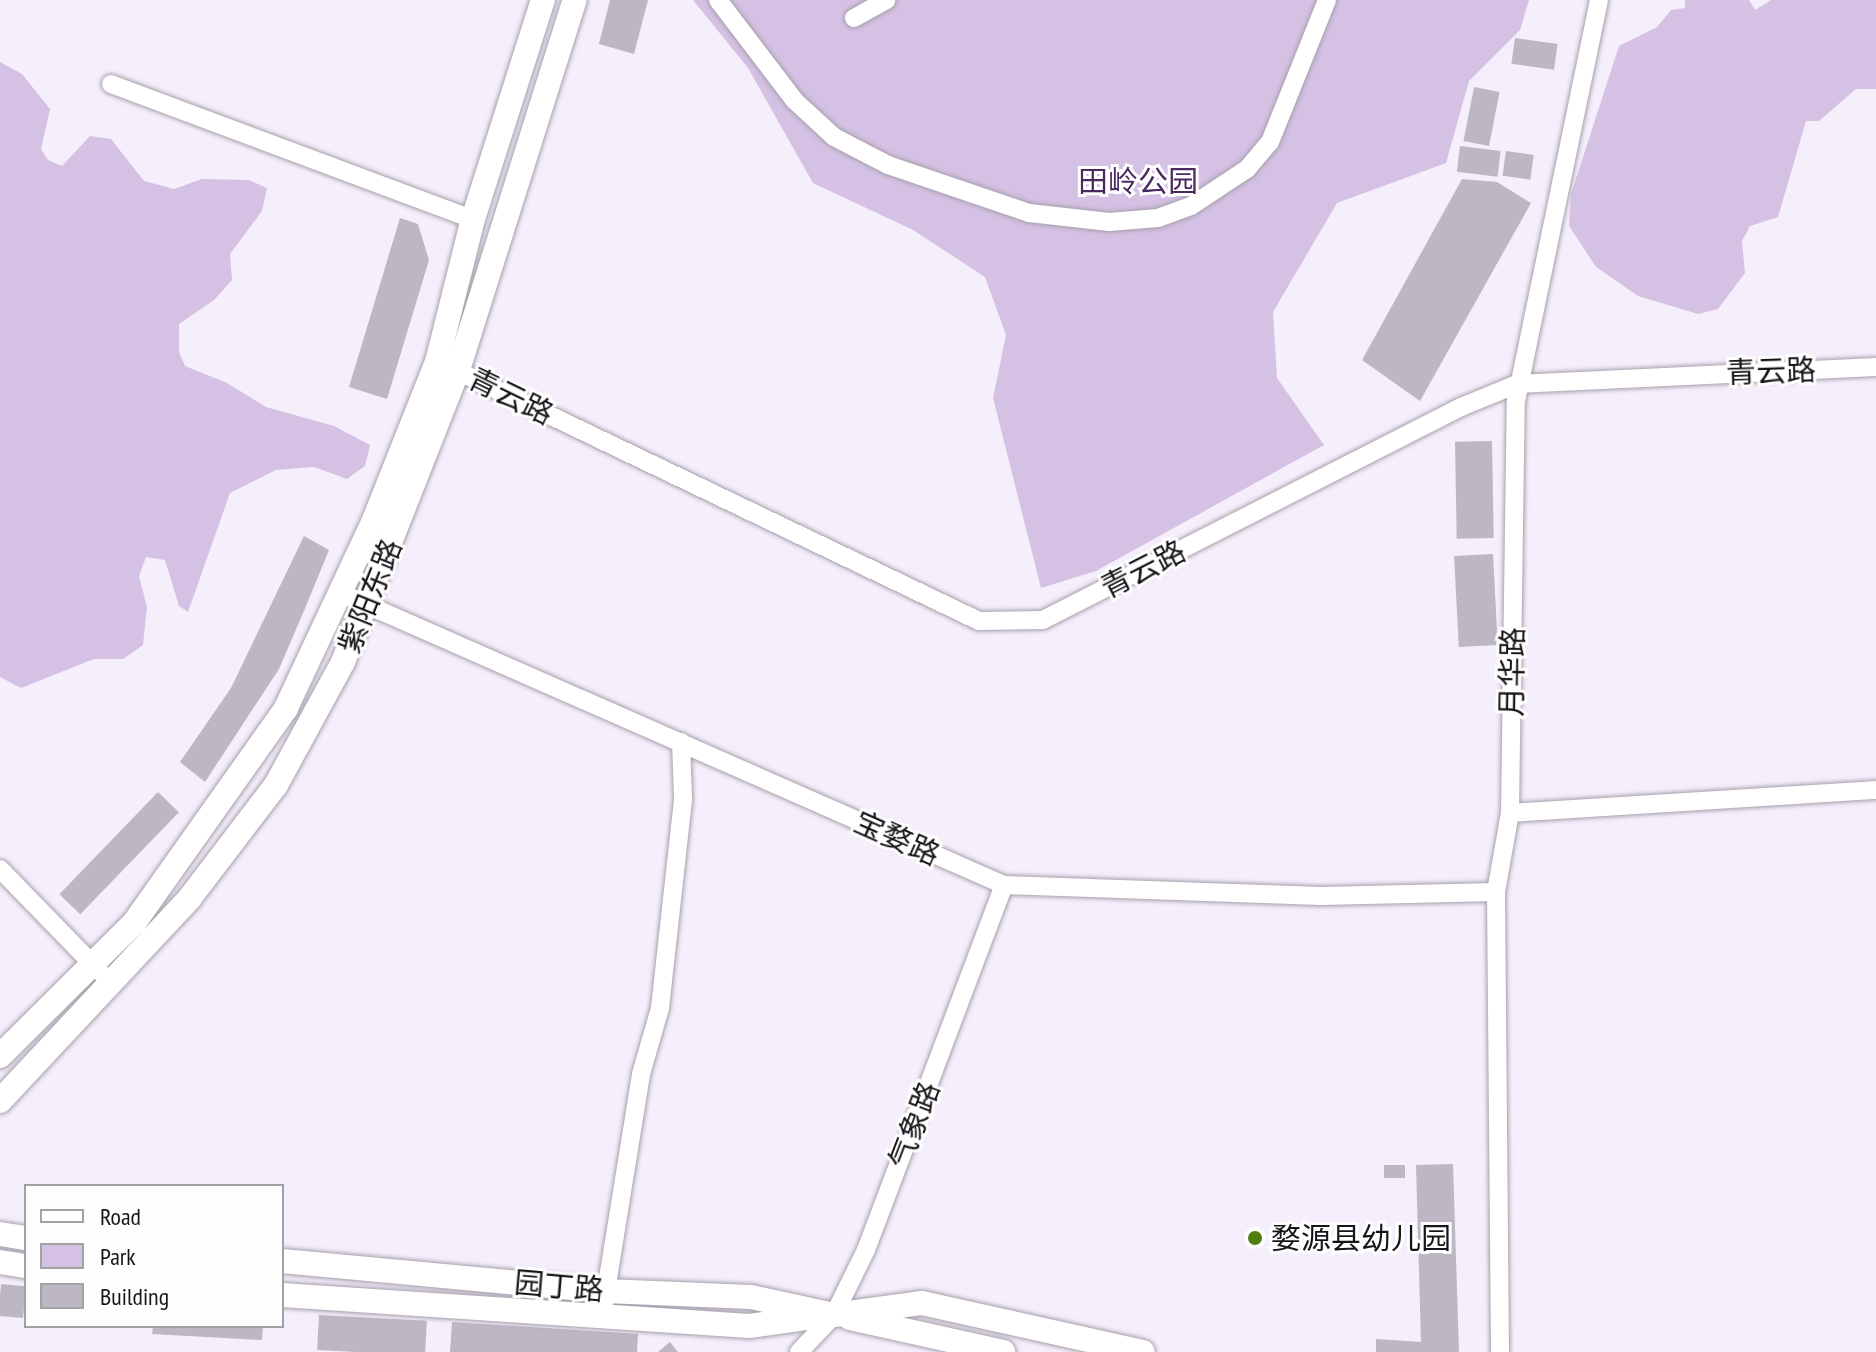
<!DOCTYPE html>
<meta charset="utf-8">
<style>
body{margin:0}
#map{position:relative;width:1876px;height:1352px;overflow:hidden;background:#f5eefb;font-family:"PT Sans Narrow","Noto Sans SC",sans-serif}
div>[style]{position:absolute}
.green>*{inset:0;background:#d5c1e4}
.building>*{inset:0;background:#bdb6c3;transform-origin:0 0}
.roads{filter:drop-shadow(0 0 2px #a7a0ac) drop-shadow(0 0 2px #a7a0ac)}
.minor>*{height:18px;margin:-9px;padding:0 9px;transform-origin:9px;border-radius:9px;background:#fff}
.major>*{height:24px;margin:-12px;padding:0 12px;transform-origin:12px;border-radius:12px;background:#fff}
.dots>*{width:22px;height:22px;translate:-50% -50%;box-sizing:border-box;border:4px solid #fefefe;border-radius:50%}
span{translate:-50% -50%;white-space:nowrap;text-align:center;line-height:1.15;-webkit-text-stroke:6px #fefefe;paint-order:stroke}
.park-label{font-size:30px;color:#4c2861}
.street-label{font-size:30px;color:#18151a}
.poi-label{font-size:30px;color:#18151a}
.left{translate:0 -50%;text-align:left}
.legend{position:absolute;left:24px;top:1184px;width:260px;height:144px;box-sizing:border-box;background:#fefefe;border:2px solid #a2a1a3;margin:0;padding:10px 14px;list-style:none;font-size:24px;color:#18151a}
.legend li{display:flex;align-items:center;gap:16px;height:40px}
.legend b{width:40px;border:2px solid #a2a1a3}
</style>
<div id="map">
<div class="green">
<div style="clip-path:polygon(693px 0,1529px 0,1520px 30px,1469px 81px,1446px 163px,1337px 203px,1273px 312px,1277px 378px,1324px 445px,1096px 571px,1041px 588px,993px 398px,1006px 335px,985px 277px,913px 230px,813px 183px,748px 68px)"></div>
<div style="clip-path:polygon(1685px 0,1749px 0,1755px 10px,1771px 0,1876px 0,1876px 89px,1856px 89px,1819px 121px,1806px 121px,1778px 217px,1750px 226px,1742px 241px,1745px 273px,1718px 309px,1698px 314px,1638px 296px,1596px 267px,1569px 226px,1571px 194px,1619px 46px,1657px 27px,1671px 10px,1685px 8px)"></div>
<div style="clip-path:polygon(0 62px,22px 74px,50px 109px,41px 149px,48px 160px,62px 166px,90px 136px,111px 139px,144px 181px,174px 189px,202px 179px,249px 180px,267px 188px,262px 211px,230px 254px,232px 280px,214px 300px,179px 324px,179px 352px,185px 366px,227px 383px,266px 407px,334px 426px,370px 445px,365px 466px,347px 479px,314px 467px,276px 470px,230px 493px,188px 612px,179px 606px,165px 560px,146px 557px,139px 576px,147px 607px,143px 645px,123px 659px,94px 659px,21px 688px,0 677px)"></div>
</div>
<div class="building">
<div style="clip-path:polygon(610px 0,648px 0,634px 54px,599px 44px)"></div>
<div style="left:1515px;top:38px;width:43px;height:26px;rotate:8deg"></div>
<div style="left:1474px;top:87px;width:26px;height:55px;rotate:11deg"></div>
<div style="left:1460px;top:146px;width:41px;height:26px;rotate:7deg"></div>
<div style="left:1506px;top:151px;width:28px;height:25px;rotate:8deg"></div>
<div style="clip-path:polygon(1462px 179px,1497px 182px,1531px 203px,1420px 401px,1362px 360px)"></div>
<div style="clip-path:polygon(400px 218px,418px 224px,429px 260px,387px 399px,349px 387px)"></div>
<div style="left:1492px;top:441px;width:97px;height:37px;rotate:89deg"></div>
<div style="clip-path:polygon(304px 536px,329px 550px,306px 606px,279px 669px,205px 782px,180px 762px,231px 688px)"></div>
<div style="left:1493px;top:554px;width:91px;height:39px;rotate:87deg"></div>
<div style="left:158px;top:792px;width:29px;height:142px;rotate:44deg"></div>
<div style="clip-path:polygon(1453px 1164px,1459px 1352px,1376px 1352px,1376px 1339px,1421px 1342px,1416px 1165px)"></div>
<div style="left:1384px;top:1165px;width:21px;height:13px"></div>
<div style="left:1px;top:1284px;width:25px;height:32px;rotate:5deg"></div>
<div style="left:319px;top:1315px;width:108px;height:35px;rotate:3deg"></div>
<div style="clip-path:polygon(452px 1322px,638px 1334px,637px 1352px,450px 1352px)"></div>
<div style="clip-path:polygon(153px 1326px,263px 1326px,262px 1340px,152px 1334px)"></div>
<div style="clip-path:polygon(670px 1342px,678px 1352px,658px 1352px)"></div>
</div>
<div class="roads">
<div class="minor">
<div style="left:718px;top:0;width:127px;rotate:52.7deg"></div>
<div style="left:795px;top:101px;width:53px;rotate:42.7deg"></div>
<div style="left:834px;top:137px;width:61px;rotate:27.4deg"></div>
<div style="left:888px;top:165px;width:149px;rotate:18.8deg"></div>
<div style="left:1029px;top:213px;width:81px;rotate:6.4deg"></div>
<div style="left:1109px;top:222px;width:49px;rotate:-4.7deg"></div>
<div style="left:1158px;top:218px;width:35px;rotate:-20deg"></div>
<div style="left:1191px;top:206px;width:67px;rotate:-33.5deg"></div>
<div style="left:1247px;top:169px;width:35px;rotate:-50deg"></div>
<div style="left:1270px;top:142px;width:153px;rotate:-68.1deg"></div>
<div style="left:854px;top:18px;width:37px;rotate:-29deg"></div>
<div style="left:111px;top:84px;width:386px;rotate:20.5deg"></div>
<div style="left:447px;top:366px;width:590px;rotate:25.61deg"></div>
<div style="left:979px;top:621px;width:64px;rotate:-0.9deg"></div>
<div style="left:1043px;top:620px;width:469px;rotate:-27deg"></div>
<div style="left:1461px;top:407px;width:61px;rotate:-22.3deg"></div>
<div style="left:1517px;top:384px;width:359px;rotate:-2.7deg"></div>
<div style="left:340px;top:593px;width:725px;rotate:23.74deg"></div>
<div style="left:1004px;top:885px;width:317px;rotate:2deg"></div>
<div style="left:1321px;top:896px;width:175px;rotate:-1.3deg"></div>
<div style="left:1510px;top:813px;width:367px;rotate:-3.6deg"></div>
<div style="left:0;top:869px;width:144px;rotate:45.8deg"></div>
<div style="left:604px;top:1303px;width:232px;rotate:-80.8deg"></div>
<div style="left:641px;top:1074px;width:69px;rotate:-73.9deg"></div>
<div style="left:660px;top:1008px;width:211px;rotate:-83.7deg"></div>
<div style="left:683px;top:798px;width:56px;rotate:-92deg"></div>
<div style="left:799px;top:1352px;width:51px;rotate:-46.6deg"></div>
<div style="left:834px;top:1315px;width:72px;rotate:-63.8deg"></div>
<div style="left:866px;top:1250px;width:390px;rotate:-69.3deg"></div>
<div style="left:1500px;top:1352px;width:460px;rotate:-90.5deg"></div>
<div style="left:1496px;top:892px;width:80px;rotate:-80deg"></div>
<div style="left:1510px;top:813px;width:412px;rotate:-89.2deg"></div>
<div style="left:1516px;top:401px;width:409px;rotate:-78.3deg"></div>
</div>
<div class="major">
<div style="left:0;top:1056px;width:189px;rotate:-44.8deg"></div>
<div style="left:134px;top:923px;width:263px;rotate:-54.7deg"></div>
<div style="left:286px;top:708px;width:208px;rotate:-64.9deg"></div>
<div style="left:374px;top:520px;width:170px;rotate:-68.3deg"></div>
<div style="left:437px;top:362px;width:147px;rotate:-75.9deg"></div>
<div style="left:473px;top:219px;width:230px;rotate:-72.3deg"></div>
<div style="left:0;top:1101px;width:277px;rotate:-46.9deg"></div>
<div style="left:189px;top:899px;width:143px;rotate:-52.7deg"></div>
<div style="left:276px;top:785px;width:140px;rotate:-61.4deg"></div>
<div style="left:343px;top:662px;width:314px;rotate:-68.5deg"></div>
<div style="left:458px;top:370px;width:388px;rotate:-72.5deg"></div>
<div style="left:0;top:1234px;width:26px;rotate:9deg"></div>
<div style="left:282px;top:1261px;width:324px;rotate:5.3deg"></div>
<div style="left:605px;top:1291px;width:146px;rotate:2.4deg"></div>
<div style="left:751px;top:1297px;width:85px;rotate:12.2deg"></div>
<div style="left:834px;top:1315px;width:89px;rotate:-7.8deg"></div>
<div style="left:922px;top:1303px;width:226px;rotate:12.5deg"></div>
<div style="left:0;top:1262px;width:26px;rotate:9deg"></div>
<div style="left:282px;top:1295px;width:468px;rotate:3.8deg"></div>
<div style="left:749px;top:1326px;width:66px;rotate:-7.9deg"></div>
<div style="left:850px;top:1318px;width:157px;rotate:12.5deg"></div>
</div>
</div>
<div class="dots">
<div style="left:1255px;top:1238px;background:#507f0b"></div>
</div>
<div class="park-label">
<span style="left:1138px;top:181px">田岭公园</span>
</div>
<div class="street-label">
<span style="left:1771px;top:371px;rotate:-2deg">青云路</span>
<span style="left:511px;top:396px;rotate:26deg">青云路</span>
<span style="left:1143px;top:569px;rotate:-27deg">青云路</span>
<span style="left:370px;top:596px;rotate:-68deg">紫阳东路</span>
<span style="left:1512px;top:672px;rotate:-89deg">月华路</span>
<span style="left:897px;top:838px;rotate:24deg">宝婺路</span>
<span style="left:914px;top:1125px;rotate:-69deg">气象路</span>
<span style="left:559px;top:1286px;rotate:5deg">园丁路</span>
</div>
<div class="poi-label">
<span class="left" style="left:1271px;top:1238px">婺源县幼儿园</span>
</div>
<ul class="legend">
<li><b style="height:10px;background:#fff"></b>Road</li>
<li><b style="height:22px;background:#d5c1e4"></b>Park</li>
<li><b style="height:22px;background:#bdb6c3"></b>Building</li>
</ul>
</div>
